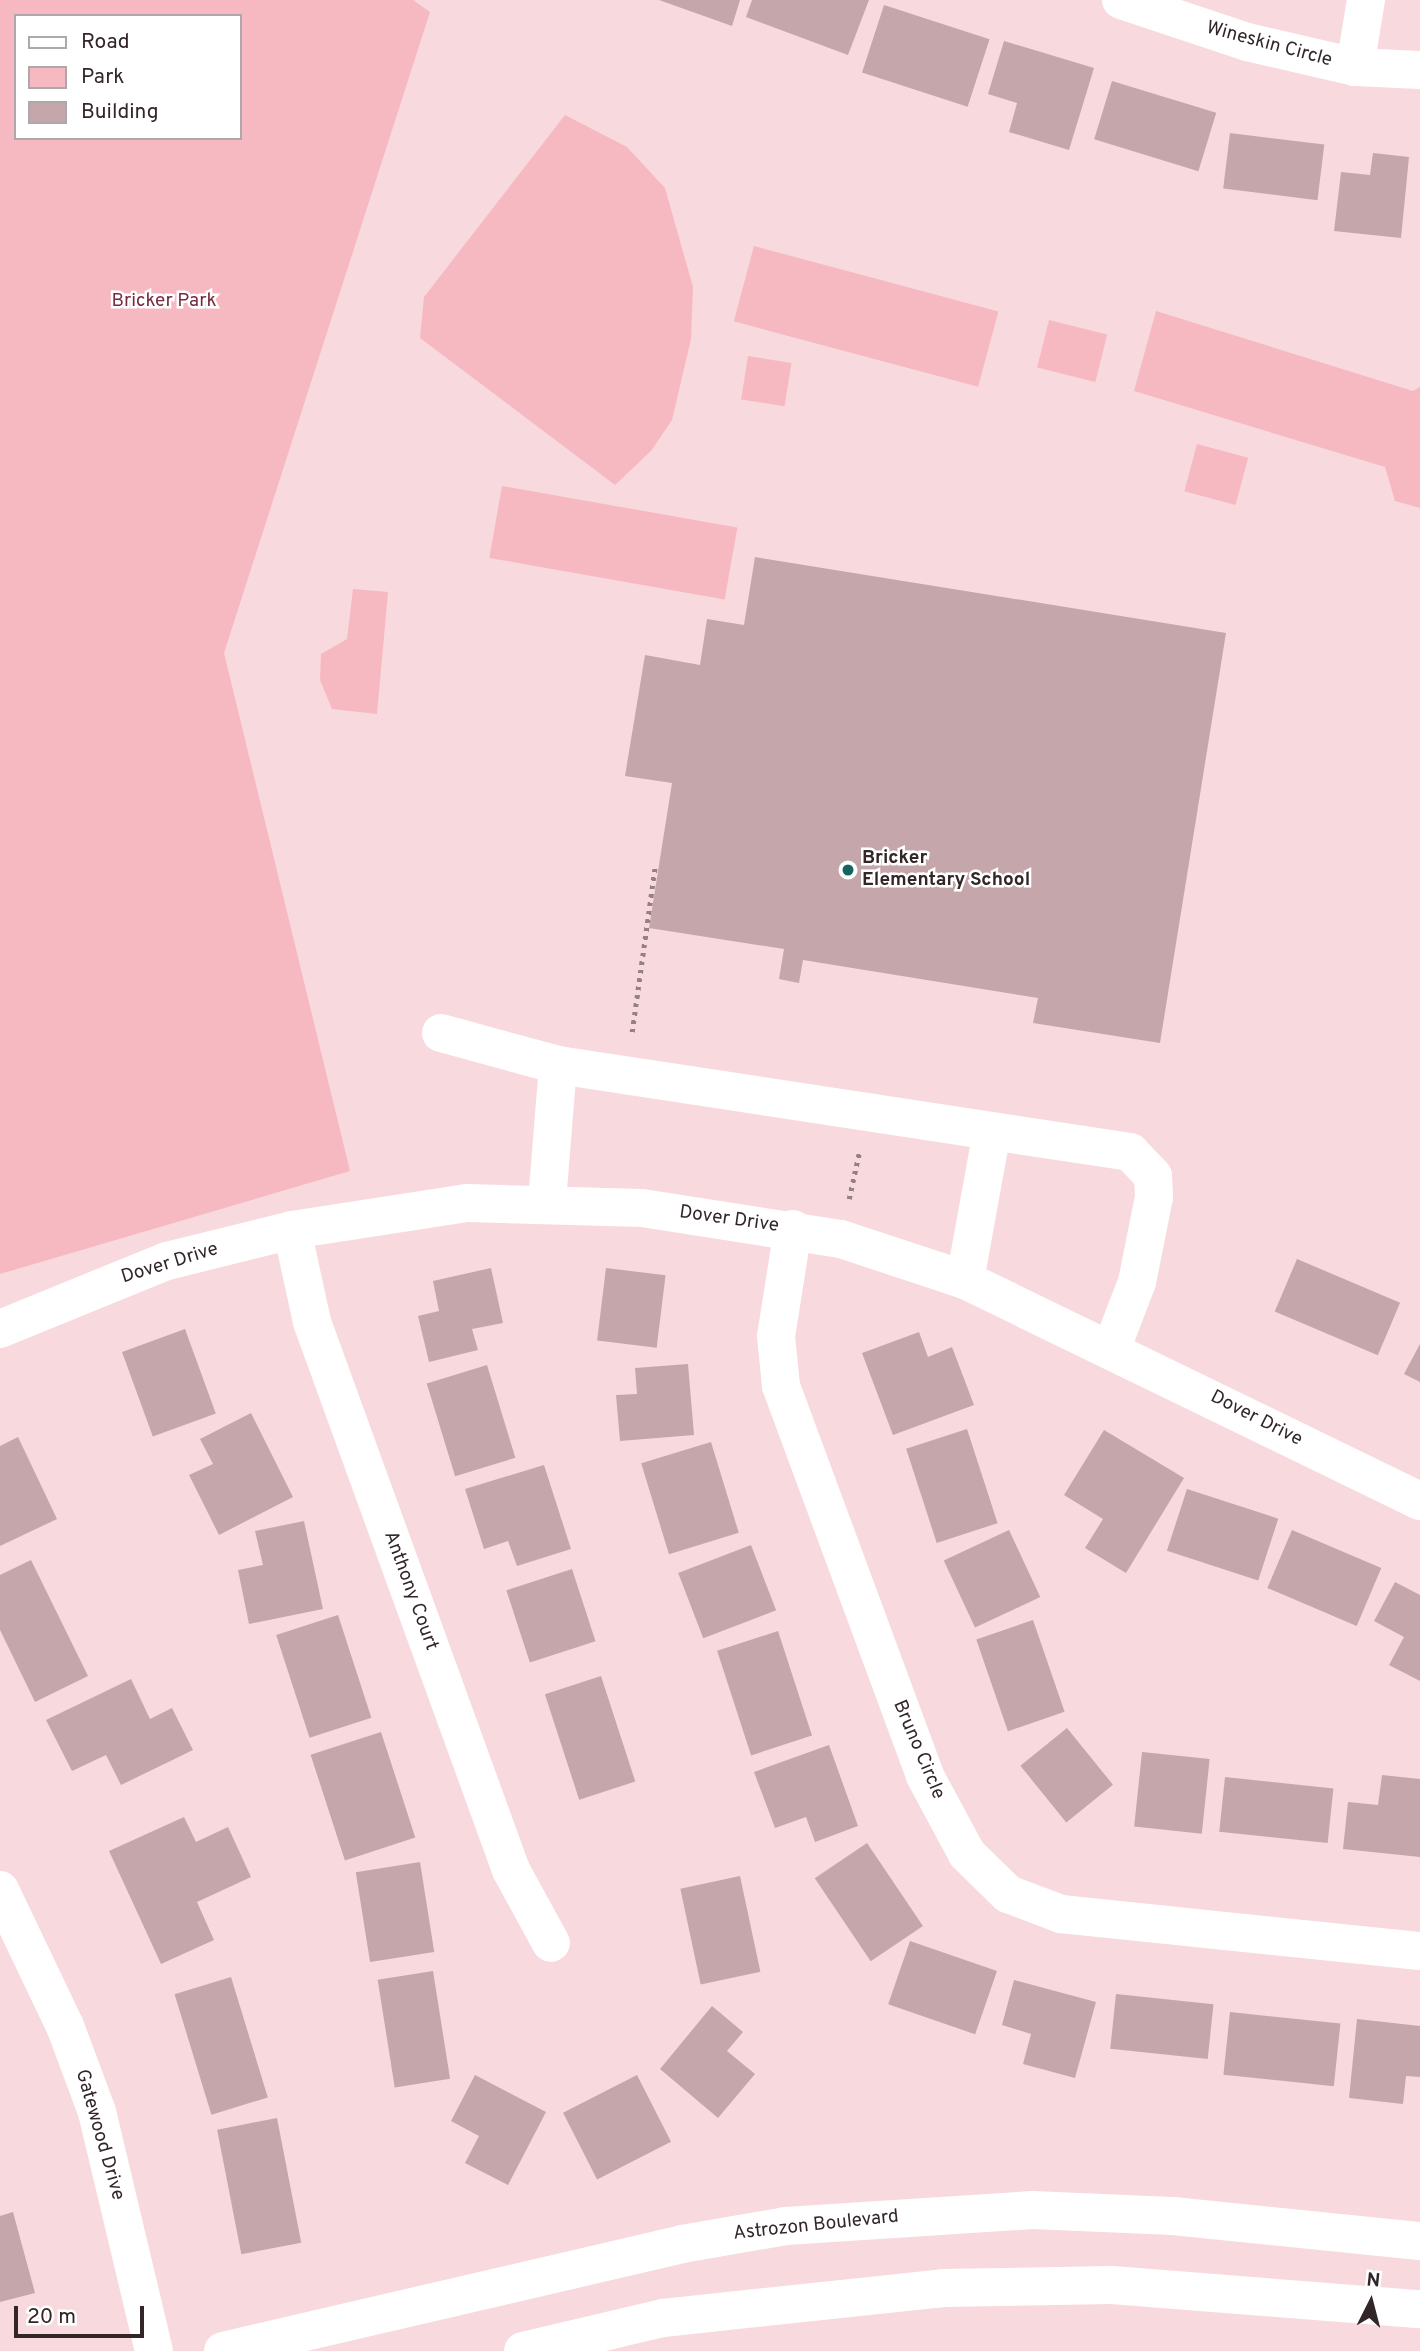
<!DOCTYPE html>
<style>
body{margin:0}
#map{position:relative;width:1420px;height:2351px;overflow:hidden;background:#f8d9dd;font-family:Overpass,sans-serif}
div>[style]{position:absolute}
.green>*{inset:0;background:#f6b9c2;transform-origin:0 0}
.building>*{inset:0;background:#c5a7ab;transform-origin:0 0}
.path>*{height:4.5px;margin-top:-2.25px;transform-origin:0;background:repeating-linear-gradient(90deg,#968084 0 3.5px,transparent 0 8.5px)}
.minor>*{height:38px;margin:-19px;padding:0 19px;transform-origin:19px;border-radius:19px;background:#fff}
.major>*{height:38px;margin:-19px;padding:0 19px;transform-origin:19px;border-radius:19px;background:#fff}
.dots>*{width:19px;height:19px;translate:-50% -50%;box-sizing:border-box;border:4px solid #fff;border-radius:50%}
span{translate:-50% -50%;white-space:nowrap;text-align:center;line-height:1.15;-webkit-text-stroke:5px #fff;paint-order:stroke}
.street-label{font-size:19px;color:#322628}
.park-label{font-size:19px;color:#772b3c}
.poi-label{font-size:19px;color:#322628;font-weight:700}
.left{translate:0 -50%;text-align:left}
.legend{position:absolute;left:14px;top:14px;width:228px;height:126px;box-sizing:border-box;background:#fff;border:2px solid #ada8a9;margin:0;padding:9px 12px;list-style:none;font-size:21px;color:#322628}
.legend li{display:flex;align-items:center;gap:14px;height:35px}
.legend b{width:35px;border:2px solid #ada8a9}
.north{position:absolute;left:1336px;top:2267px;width:70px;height:70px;-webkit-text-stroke:5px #fff;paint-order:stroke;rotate:6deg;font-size:19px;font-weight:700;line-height:28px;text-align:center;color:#322628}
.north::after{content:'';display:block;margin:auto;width:24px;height:32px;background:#322628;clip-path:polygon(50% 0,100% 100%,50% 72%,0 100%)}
.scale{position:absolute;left:14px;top:2306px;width:130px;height:32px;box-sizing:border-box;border:4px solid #322628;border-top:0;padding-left:9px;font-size:21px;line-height:24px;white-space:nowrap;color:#322628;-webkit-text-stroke:5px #fff;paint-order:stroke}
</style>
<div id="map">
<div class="green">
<div style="clip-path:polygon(evenodd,0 0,413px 0,430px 12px,224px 653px,350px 1171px,0 1274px,0 0,16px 16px,240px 16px,240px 138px,16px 138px,16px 16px)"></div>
<div style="clip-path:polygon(565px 115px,627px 147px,665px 188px,693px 287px,691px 339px,672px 420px,651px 451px,615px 485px,420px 338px,424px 297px)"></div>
<div style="left:754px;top:246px;width:253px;height:78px;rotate:15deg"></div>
<div style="clip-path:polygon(1156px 311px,1413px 391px,1420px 387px,1420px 508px,1395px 501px,1385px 467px,1134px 391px)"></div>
<div style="left:1049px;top:320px;width:60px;height:49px;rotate:14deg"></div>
<div style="left:748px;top:356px;width:44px;height:44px;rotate:9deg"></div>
<div style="left:1197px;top:444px;width:53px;height:49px;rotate:15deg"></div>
<div style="left:502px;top:486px;width:239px;height:73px;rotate:10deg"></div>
<div style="clip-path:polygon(353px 589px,388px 592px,377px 714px,332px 709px,320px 680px,321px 654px,347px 639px)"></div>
</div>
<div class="building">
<div style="clip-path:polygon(659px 0,740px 0,732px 26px)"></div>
<div style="clip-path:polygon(752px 0,869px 0,848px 55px,746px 17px)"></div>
<div style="left:884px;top:5px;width:111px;height:71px;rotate:18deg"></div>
<div style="clip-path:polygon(1004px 41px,1094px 68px,1069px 150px,1009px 132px,1017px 103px,988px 94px)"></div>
<div style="left:1112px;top:81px;width:109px;height:61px;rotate:17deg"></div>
<div style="left:1230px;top:133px;width:95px;height:56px;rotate:7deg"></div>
<div style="clip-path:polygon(1373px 153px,1409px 157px,1401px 238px,1334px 231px,1341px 172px,1370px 175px)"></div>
<div style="clip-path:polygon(755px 557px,1226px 633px,1160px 1043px,1033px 1023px,1038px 998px,803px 960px,799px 983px,779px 979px,784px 949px,649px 928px,672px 783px,625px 776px,645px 655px,700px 665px,707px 619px,744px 625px)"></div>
<div style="left:1297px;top:1259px;width:112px;height:57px;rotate:23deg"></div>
<div style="clip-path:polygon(491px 1268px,503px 1323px,472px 1329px,478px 1350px,429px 1362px,418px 1316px,439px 1311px,433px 1281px)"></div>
<div style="left:606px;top:1268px;width:60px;height:73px;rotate:7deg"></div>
<div style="left:185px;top:1329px;width:90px;height:67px;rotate:70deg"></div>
<div style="clip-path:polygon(919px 1332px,928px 1357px,952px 1347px,974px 1405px,893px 1435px,862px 1353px)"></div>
<div style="clip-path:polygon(1420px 1344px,1420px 1382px,1404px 1374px)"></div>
<div style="clip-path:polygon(688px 1364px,694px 1435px,620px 1441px,616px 1395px,637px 1394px,635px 1368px)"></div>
<div style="left:487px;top:1365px;width:97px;height:63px;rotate:73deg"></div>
<div style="clip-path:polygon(251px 1413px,293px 1497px,219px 1535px,189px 1475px,213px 1464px,200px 1439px)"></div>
<div style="left:967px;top:1429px;width:99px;height:64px;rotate:72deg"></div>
<div style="clip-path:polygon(1104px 1430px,1184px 1478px,1126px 1573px,1085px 1548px,1103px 1519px,1064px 1495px)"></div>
<div style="clip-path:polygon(18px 1437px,57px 1519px,0 1546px,0 1446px)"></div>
<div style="left:711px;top:1442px;width:95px;height:73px;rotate:73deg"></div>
<div style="clip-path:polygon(544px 1465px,571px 1549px,517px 1566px,508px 1541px,484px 1549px,465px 1489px)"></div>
<div style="left:1187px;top:1489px;width:96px;height:65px;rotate:18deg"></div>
<div style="clip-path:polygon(304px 1521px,323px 1609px,249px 1624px,238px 1570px,263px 1565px,255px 1531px)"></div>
<div style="left:1009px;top:1530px;width:74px;height:72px;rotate:65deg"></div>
<div style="left:1292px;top:1530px;width:97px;height:63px;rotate:23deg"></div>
<div style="left:751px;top:1545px;width:70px;height:78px;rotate:69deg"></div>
<div style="clip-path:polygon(31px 1560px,88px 1676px,35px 1702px,0 1630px,0 1575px)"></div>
<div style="left:572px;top:1569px;width:76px;height:69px;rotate:72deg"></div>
<div style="clip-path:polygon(1395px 1582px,1420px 1595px,1420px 1681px,1389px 1665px,1404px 1637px,1374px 1621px)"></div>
<div style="left:338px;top:1615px;width:108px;height:65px;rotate:72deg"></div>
<div style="left:1033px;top:1620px;width:97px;height:60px;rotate:71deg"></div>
<div style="left:778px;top:1631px;width:110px;height:64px;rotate:72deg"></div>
<div style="left:601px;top:1676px;width:111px;height:59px;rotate:72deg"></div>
<div style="clip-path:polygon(131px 1679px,150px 1719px,172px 1708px,193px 1750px,121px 1785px,106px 1755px,72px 1771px,46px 1720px)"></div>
<div style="left:1067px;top:1728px;width:73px;height:60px;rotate:51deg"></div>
<div style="left:381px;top:1732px;width:111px;height:74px;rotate:72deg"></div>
<div style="clip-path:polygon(829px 1745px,858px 1826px,815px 1842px,806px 1817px,775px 1828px,754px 1772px)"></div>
<div style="left:1142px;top:1752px;width:68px;height:75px;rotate:6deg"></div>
<div style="clip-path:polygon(1382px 1775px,1420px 1779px,1420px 1857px,1343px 1849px,1348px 1802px,1378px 1805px)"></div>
<div style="left:1225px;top:1777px;width:109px;height:55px;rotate:6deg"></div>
<div style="clip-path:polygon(184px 1817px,196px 1842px,228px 1827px,251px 1877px,197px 1902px,214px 1940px,161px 1964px,109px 1851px)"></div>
<div style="left:867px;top:1843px;width:100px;height:63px;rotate:56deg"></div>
<div style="left:420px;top:1862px;width:91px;height:65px;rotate:81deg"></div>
<div style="left:740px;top:1876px;width:98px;height:61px;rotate:78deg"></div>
<div style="left:910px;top:1941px;width:92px;height:67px;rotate:19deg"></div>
<div style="left:433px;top:1971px;width:109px;height:56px;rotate:81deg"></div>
<div style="left:231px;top:1977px;width:126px;height:59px;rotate:73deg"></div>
<div style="clip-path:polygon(1014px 1980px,1096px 2002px,1075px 2078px,1023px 2064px,1031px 2034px,1002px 2025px)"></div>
<div style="left:1116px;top:1994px;width:98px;height:55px;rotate:6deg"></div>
<div style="clip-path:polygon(712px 2006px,743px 2032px,727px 2051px,755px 2074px,718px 2118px,660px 2069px)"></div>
<div style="left:1230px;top:2012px;width:111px;height:63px;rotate:6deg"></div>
<div style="clip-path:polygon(1357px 2019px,1420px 2026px,1420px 2077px,1406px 2076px,1403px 2104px,1349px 2098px)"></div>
<div style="clip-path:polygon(475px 2075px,546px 2112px,508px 2185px,465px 2163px,479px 2136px,451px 2121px)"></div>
<div style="left:637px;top:2075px;width:75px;height:83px;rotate:63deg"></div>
<div style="left:277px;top:2118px;width:127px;height:61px;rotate:79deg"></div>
<div style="clip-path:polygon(13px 2212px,35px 2293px,0 2302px,0 2216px)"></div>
</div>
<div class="path">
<div style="left:632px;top:1032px;width:167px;rotate:-82.1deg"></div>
<div style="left:849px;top:1199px;width:47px;rotate:-77.7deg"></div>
</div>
<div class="minor">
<div style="left:1121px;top:0;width:133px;rotate:18.4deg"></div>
<div style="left:1247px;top:42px;width:111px;rotate:13deg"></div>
<div style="left:1355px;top:67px;width:65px;rotate:2.6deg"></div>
<div style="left:1355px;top:67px;width:68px;rotate:-80.7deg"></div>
<div style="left:441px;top:1033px;width:121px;rotate:15.3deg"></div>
<div style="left:558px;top:1065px;width:579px;rotate:8.65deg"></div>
<div style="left:1130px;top:1152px;width:33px;rotate:46deg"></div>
<div style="left:1153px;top:1176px;width:21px;rotate:87deg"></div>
<div style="left:1154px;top:1197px;width:87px;rotate:101.3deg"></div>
<div style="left:1137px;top:1282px;width:70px;rotate:111deg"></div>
<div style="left:547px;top:1202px;width:137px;rotate:-85.4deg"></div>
<div style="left:793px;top:1229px;width:108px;rotate:99deg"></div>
<div style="left:776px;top:1336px;width:50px;rotate:84.3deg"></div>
<div style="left:781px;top:1386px;width:416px;rotate:69.7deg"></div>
<div style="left:925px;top:1776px;width:89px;rotate:61.7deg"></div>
<div style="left:967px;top:1854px;width:57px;rotate:44.3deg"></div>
<div style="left:1008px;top:1894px;width:57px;rotate:20.7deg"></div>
<div style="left:1061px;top:1914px;width:361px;rotate:5.9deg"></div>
<div style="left:292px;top:1230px;width:94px;rotate:77.7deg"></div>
<div style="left:312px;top:1322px;width:583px;rotate:70.04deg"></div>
<div style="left:511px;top:1870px;width:83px;rotate:61.3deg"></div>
<div style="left:965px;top:1280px;width:150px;rotate:-79.7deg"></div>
<div style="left:0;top:1329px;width:180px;rotate:-22.2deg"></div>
<div style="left:167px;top:1261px;width:129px;rotate:-13.9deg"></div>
<div style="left:292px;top:1230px;width:177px;rotate:-8.8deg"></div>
<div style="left:467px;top:1203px;width:175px;rotate:1.6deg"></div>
<div style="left:642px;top:1208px;width:201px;rotate:8.9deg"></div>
<div style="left:841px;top:1239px;width:131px;rotate:18.3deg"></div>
<div style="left:965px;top:1280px;width:506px;rotate:25.91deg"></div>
<div style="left:0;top:1890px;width:151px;rotate:64.5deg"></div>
<div style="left:65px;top:2026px;width:92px;rotate:69.6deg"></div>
<div style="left:97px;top:2112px;width:246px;rotate:76.6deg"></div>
</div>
<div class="major">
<div style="left:223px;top:2351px;width:471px;rotate:-13.1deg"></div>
<div style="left:682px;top:2244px;width:106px;rotate:-9.8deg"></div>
<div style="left:786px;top:2226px;width:247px;rotate:-3.7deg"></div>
<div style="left:1032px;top:2210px;width:141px;rotate:2.4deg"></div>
<div style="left:1173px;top:2216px;width:248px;rotate:5.8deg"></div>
<div style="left:523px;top:2351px;width:144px;rotate:-13.3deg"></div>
<div style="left:663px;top:2318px;width:282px;rotate:-6.1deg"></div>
<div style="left:943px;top:2288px;width:169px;rotate:-1deg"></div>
<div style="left:1112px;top:2285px;width:309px;rotate:4.5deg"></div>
</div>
<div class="dots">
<div style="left:848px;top:870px;background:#16645f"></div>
</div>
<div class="street-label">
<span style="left:1269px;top:45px;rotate:15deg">Wineskin Circle</span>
<span style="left:729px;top:1220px;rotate:8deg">Dover Drive</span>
<span style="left:170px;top:1264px;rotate:-17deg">Dover Drive</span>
<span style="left:1256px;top:1419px;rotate:27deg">Dover Drive</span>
<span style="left:410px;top:1591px;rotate:70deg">Anthony Court</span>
<span style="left:918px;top:1750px;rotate:67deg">Bruno Circle</span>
<span style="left:99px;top:2135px;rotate:74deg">Gatewood Drive</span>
<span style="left:816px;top:2226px;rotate:-6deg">Astrozon Boulevard</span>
</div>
<div class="park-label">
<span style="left:164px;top:302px">Bricker Park</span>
</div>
<div class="poi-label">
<span class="left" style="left:862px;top:870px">Bricker<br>Elementary School</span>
</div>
<ul class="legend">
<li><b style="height:9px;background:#fff"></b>Road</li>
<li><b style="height:19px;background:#f6b9c2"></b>Park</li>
<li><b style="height:19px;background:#c5a7ab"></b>Building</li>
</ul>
<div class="north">N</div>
<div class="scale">20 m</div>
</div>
